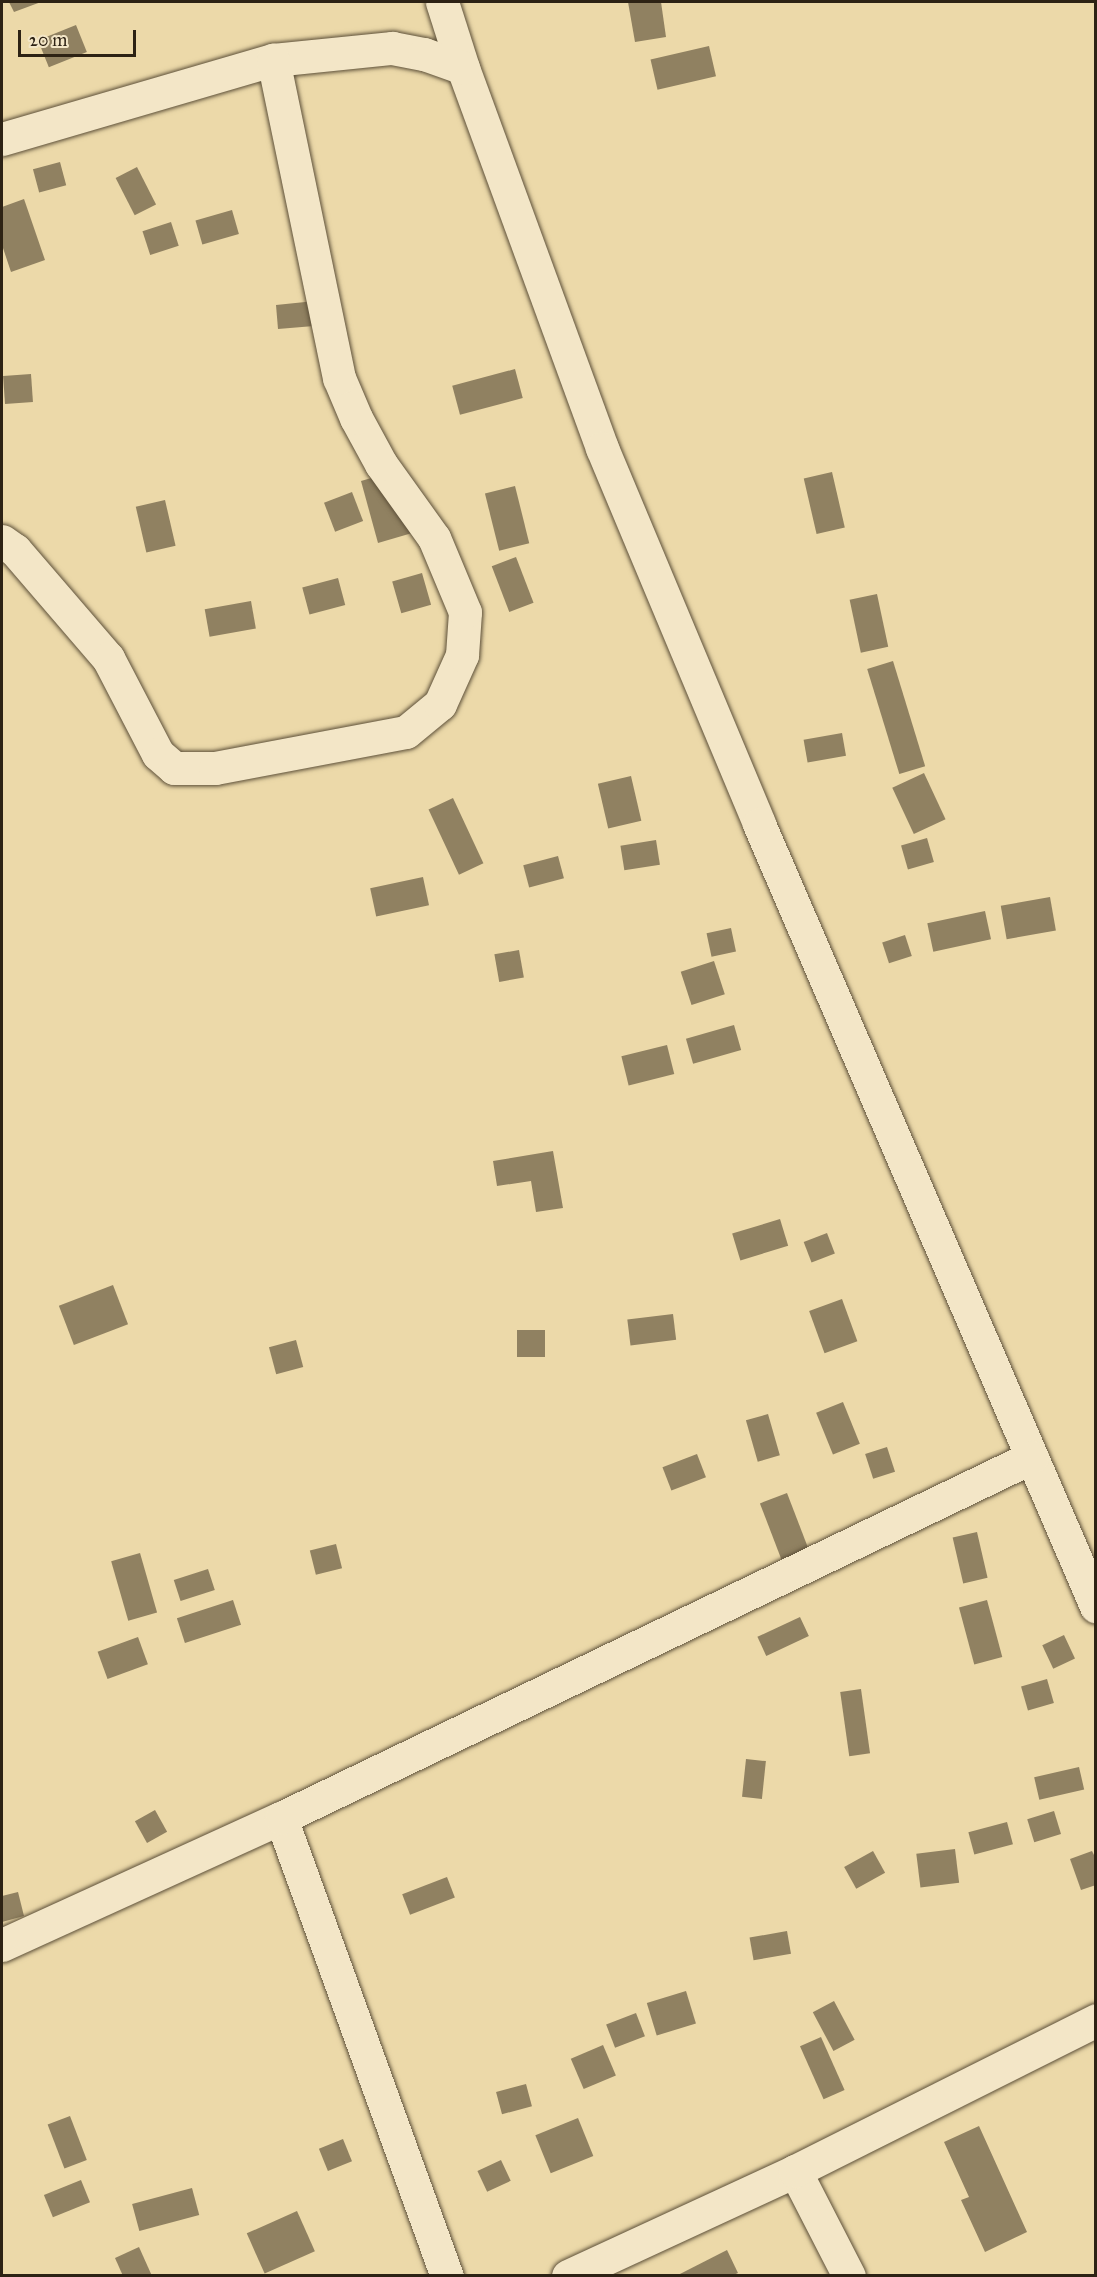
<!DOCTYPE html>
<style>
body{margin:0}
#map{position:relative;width:1097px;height:2277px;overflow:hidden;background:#ecd9a9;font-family:"IM FELL Great Primer",serif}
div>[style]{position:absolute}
.building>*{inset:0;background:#908161;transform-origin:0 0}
.roads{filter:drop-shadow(0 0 2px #5d5039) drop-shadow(0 0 2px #5d5039)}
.minor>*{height:33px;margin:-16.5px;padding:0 16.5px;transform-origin:16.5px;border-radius:16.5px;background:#f3e6c7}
span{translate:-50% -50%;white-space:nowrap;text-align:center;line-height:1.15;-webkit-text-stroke:6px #f3e6c7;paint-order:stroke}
.frame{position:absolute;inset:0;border:3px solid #2d2214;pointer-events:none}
.scale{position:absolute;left:18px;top:30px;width:118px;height:27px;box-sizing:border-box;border:3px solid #2d2214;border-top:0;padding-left:8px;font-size:18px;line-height:21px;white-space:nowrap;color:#2d2214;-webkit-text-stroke:4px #f3e6c7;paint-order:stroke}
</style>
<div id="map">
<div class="building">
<div style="clip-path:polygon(9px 2px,41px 2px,14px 12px)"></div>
<div style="clip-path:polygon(628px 2px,661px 2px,666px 37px,635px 42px)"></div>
<div style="left:76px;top:25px;width:29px;height:41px;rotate:68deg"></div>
<div style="left:709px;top:46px;width:31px;height:60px;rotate:77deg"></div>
<div style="left:60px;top:162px;width:24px;height:28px;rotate:75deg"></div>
<div style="left:137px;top:167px;width:42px;height:24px;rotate:63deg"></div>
<div style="clip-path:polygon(24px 199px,45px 260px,11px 272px,2px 245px,2px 207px)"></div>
<div style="left:232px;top:210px;width:25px;height:38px;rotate:74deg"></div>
<div style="left:171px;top:222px;width:25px;height:30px;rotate:72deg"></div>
<div style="clip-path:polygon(315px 301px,338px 324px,278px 329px,276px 305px)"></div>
<div style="left:515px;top:369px;width:30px;height:65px;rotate:75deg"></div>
<div style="left:31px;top:374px;width:28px;height:28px;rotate:86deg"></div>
<div style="left:832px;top:472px;width:57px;height:29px;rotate:77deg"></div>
<div style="clip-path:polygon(385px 474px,419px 531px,378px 543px,361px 481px)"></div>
<div style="left:515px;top:486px;width:59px;height:31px;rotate:76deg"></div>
<div style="left:352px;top:492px;width:31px;height:30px;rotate:69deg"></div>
<div style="left:165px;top:500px;width:47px;height:30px;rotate:77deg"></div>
<div style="left:516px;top:557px;width:49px;height:26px;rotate:69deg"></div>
<div style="left:422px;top:573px;width:33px;height:31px;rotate:74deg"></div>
<div style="left:338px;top:578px;width:28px;height:37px;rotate:75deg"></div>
<div style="left:877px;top:594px;width:54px;height:28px;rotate:78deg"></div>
<div style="left:251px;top:601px;width:28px;height:47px;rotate:80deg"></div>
<div style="left:893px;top:661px;width:110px;height:27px;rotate:73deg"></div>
<div style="left:842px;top:733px;width:23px;height:39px;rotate:80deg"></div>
<div style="left:924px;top:773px;width:51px;height:35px;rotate:65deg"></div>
<div style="left:631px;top:776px;width:46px;height:34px;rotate:77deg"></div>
<div style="left:453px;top:798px;width:72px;height:27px;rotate:65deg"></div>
<div style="left:927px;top:838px;width:25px;height:27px;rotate:74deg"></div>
<div style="left:656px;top:840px;width:25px;height:36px;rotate:81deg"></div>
<div style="left:558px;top:856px;width:23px;height:36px;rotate:75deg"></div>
<div style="left:423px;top:877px;width:29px;height:54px;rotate:78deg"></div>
<div style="left:1050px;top:897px;width:34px;height:50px;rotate:80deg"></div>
<div style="left:985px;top:911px;width:29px;height:59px;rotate:78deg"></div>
<div style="left:731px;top:928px;width:24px;height:25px;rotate:78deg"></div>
<div style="left:905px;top:935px;width:22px;height:24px;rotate:72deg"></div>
<div style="left:519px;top:950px;width:28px;height:25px;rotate:80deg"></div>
<div style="left:714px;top:961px;width:35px;height:35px;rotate:72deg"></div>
<div style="left:734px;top:1025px;width:26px;height:50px;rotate:74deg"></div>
<div style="left:667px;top:1045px;width:30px;height:47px;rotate:76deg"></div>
<div style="clip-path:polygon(553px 1151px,563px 1208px,536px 1212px,531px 1181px,497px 1186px,493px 1161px)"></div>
<div style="left:780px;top:1219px;width:28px;height:50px;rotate:73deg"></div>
<div style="left:827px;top:1233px;width:22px;height:25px;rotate:69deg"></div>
<div style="left:113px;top:1285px;width:42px;height:58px;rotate:69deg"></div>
<div style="left:842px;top:1299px;width:45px;height:35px;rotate:70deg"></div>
<div style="left:673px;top:1314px;width:26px;height:46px;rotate:83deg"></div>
<div style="left:517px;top:1330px;width:28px;height:27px"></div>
<div style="left:296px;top:1340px;width:28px;height:28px;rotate:75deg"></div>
<div style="left:843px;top:1402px;width:45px;height:29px;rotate:68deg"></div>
<div style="left:768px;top:1414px;width:43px;height:23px;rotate:74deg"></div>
<div style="left:887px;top:1447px;width:26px;height:23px;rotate:72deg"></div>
<div style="left:697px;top:1454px;width:25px;height:37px;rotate:69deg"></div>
<div style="left:787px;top:1493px;width:60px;height:29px;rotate:69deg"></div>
<div style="left:977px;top:1532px;width:47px;height:25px;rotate:77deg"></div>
<div style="left:336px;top:1544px;width:25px;height:27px;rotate:76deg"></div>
<div style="left:140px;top:1553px;width:62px;height:30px;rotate:74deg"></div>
<div style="left:208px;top:1569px;width:22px;height:36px;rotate:72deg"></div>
<div style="left:233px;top:1600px;width:26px;height:59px;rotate:72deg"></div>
<div style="left:987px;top:1600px;width:59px;height:29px;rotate:75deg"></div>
<div style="left:800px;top:1617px;width:21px;height:47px;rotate:65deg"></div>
<div style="left:1064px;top:1635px;width:26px;height:24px;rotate:65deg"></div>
<div style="left:138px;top:1637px;width:29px;height:43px;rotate:70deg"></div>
<div style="left:1047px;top:1679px;width:25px;height:27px;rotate:74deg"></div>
<div style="left:861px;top:1689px;width:65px;height:21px;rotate:82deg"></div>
<div style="left:746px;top:1759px;width:20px;height:38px;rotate:6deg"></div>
<div style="left:1079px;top:1767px;width:23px;height:46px;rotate:77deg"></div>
<div style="left:155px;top:1810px;width:25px;height:23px;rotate:61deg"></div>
<div style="left:1054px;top:1811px;width:24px;height:28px;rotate:73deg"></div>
<div style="left:1007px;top:1822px;width:23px;height:40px;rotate:75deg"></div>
<div style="left:955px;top:1849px;width:34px;height:39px;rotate:83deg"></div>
<div style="left:873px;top:1851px;width:25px;height:33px;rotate:61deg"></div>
<div style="clip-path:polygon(1092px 1851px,1096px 1859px,1096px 1885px,1081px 1890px,1070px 1859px)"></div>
<div style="left:447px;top:1877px;width:22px;height:48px;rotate:69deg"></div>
<div style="clip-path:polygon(18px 1892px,24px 1916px,2px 1922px,2px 1896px)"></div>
<div style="left:787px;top:1931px;width:23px;height:38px;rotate:80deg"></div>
<div style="left:686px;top:1991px;width:34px;height:41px;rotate:73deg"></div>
<div style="left:834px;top:2001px;width:44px;height:24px;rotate:62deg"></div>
<div style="left:636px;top:2013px;width:25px;height:32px;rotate:69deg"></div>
<div style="left:821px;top:2037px;width:58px;height:23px;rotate:66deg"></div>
<div style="left:603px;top:2045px;width:33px;height:35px;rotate:67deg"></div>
<div style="left:526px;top:2084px;width:23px;height:31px;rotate:75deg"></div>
<div style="left:70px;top:2116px;width:47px;height:24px;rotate:69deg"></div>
<div style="left:578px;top:2118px;width:41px;height:46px;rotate:68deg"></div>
<div style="clip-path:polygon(979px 2126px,1027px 2232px,985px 2252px,961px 2200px,969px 2197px,944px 2142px)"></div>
<div style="left:343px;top:2139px;width:24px;height:26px;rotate:68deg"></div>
<div style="left:501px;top:2160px;width:23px;height:26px;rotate:65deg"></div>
<div style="left:81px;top:2180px;width:24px;height:40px;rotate:68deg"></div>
<div style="left:192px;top:2188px;width:28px;height:62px;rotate:75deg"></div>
<div style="left:297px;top:2211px;width:44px;height:55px;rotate:66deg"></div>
<div style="clip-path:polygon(139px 2247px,152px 2276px,123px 2276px,115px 2258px)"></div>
<div style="clip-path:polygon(727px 2250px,738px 2273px,731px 2276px,676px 2276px)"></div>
</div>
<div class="roads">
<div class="minor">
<div style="left:442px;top:2px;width:69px;rotate:72.3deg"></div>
<div style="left:463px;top:68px;width:405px;rotate:69.9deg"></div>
<div style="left:602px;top:448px;width:407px;rotate:67.3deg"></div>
<div style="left:759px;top:824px;width:852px;rotate:66.69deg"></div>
<div style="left:2px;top:139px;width:282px;rotate:-16.3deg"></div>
<div style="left:273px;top:60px;width:120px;rotate:-5.8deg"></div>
<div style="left:392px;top:48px;width:33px;rotate:11deg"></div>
<div style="left:424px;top:54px;width:41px;rotate:19.7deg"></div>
<div style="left:2px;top:541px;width:16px;rotate:35deg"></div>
<div style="left:15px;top:550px;width:143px;rotate:49.3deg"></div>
<div style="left:108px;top:658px;width:108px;rotate:62.5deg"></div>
<div style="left:158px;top:754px;width:21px;rotate:41deg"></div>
<div style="left:174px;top:768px;width:41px"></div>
<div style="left:215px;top:768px;width:194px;rotate:-10.7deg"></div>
<div style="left:406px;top:732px;width:44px;rotate:-39.5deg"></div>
<div style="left:440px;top:704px;width:54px;rotate:-65.8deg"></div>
<div style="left:462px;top:655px;width:43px;rotate:-86deg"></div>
<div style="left:465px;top:612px;width:80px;rotate:-112.7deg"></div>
<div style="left:434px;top:538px;width:91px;rotate:-125.6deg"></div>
<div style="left:381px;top:464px;width:52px;rotate:-118.5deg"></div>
<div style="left:356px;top:418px;width:43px;rotate:-113deg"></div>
<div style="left:339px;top:378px;width:325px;rotate:-101.7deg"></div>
<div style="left:281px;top:1818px;width:487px;rotate:70.1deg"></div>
<div style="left:2px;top:1945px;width:307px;rotate:-24.5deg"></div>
<div style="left:281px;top:1818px;width:833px;rotate:-25.67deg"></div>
<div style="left:795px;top:2171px;width:118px;rotate:62.8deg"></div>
<div style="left:568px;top:2276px;width:250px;rotate:-24.8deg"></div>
<div style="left:795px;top:2171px;width:337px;rotate:-26.6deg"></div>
</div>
</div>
<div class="frame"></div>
<div class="scale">20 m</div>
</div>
